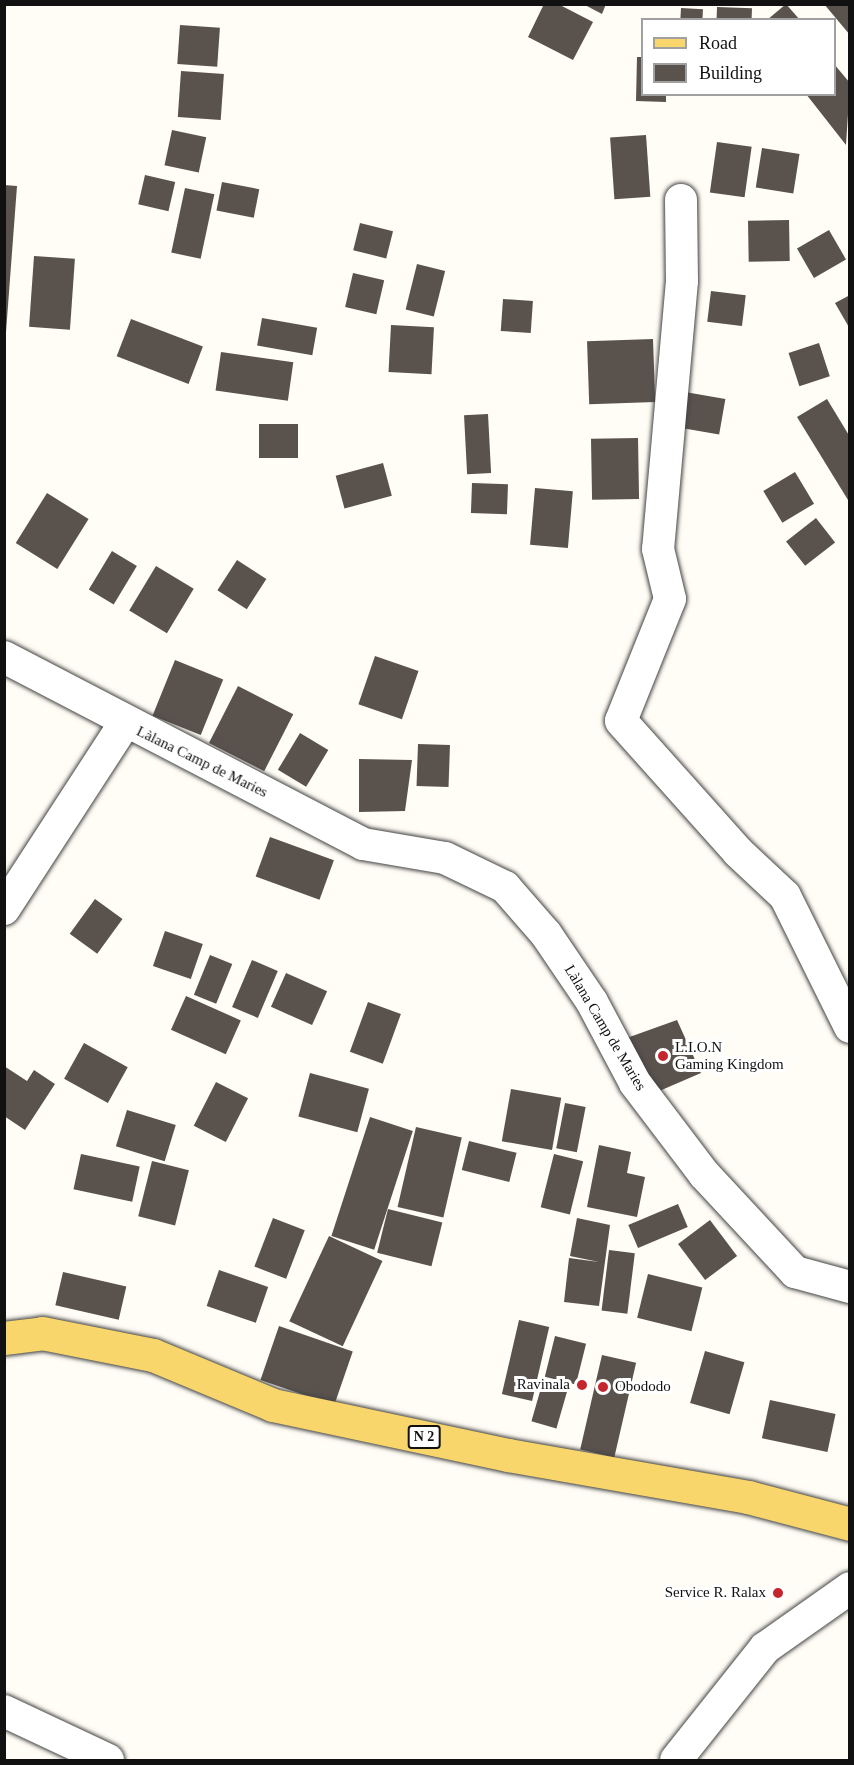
<!DOCTYPE html>
<meta charset="utf-8">
<style>
body{margin:0}
#map{position:relative;width:854px;height:1765px;overflow:hidden;background:#fffdf5;font-family:"Times New Roman",serif}
div>[style]{position:absolute}
.building>*{inset:0;background:#5a524d;transform-origin:0 0}
.roads{filter:drop-shadow(0 0 2px #444) drop-shadow(0 0 2px #444)}
.minor>*{height:32px;margin:-16px;padding:0 16px;transform-origin:16px;border-radius:16px;background:#fff}
.major>*{height:33px;margin:-16.5px;padding:0 16.5px;transform-origin:16.5px;border-radius:16.5px;background:#f9d66b}
.dots>*{width:16px;height:16px;translate:-50% -50%;box-sizing:border-box;border:3px solid #fff;border-radius:50%}
span{translate:-50% -50%;white-space:nowrap;text-align:center;line-height:1.15;-webkit-text-stroke:6px #fff;paint-order:stroke}
.shield-label span{padding:2px 4px;background:#fff;border:2px solid;border-radius:4px;-webkit-text-stroke-width:0}
.shield-label{font-size:14px;color:#111;font-weight:700}
.street-label{font-size:15px;color:#111}
.poi-label{font-size:15px;color:#111}
.left{translate:0 -50%;text-align:left}
.right{translate:-100% -50%;text-align:right}
.frame{position:absolute;inset:0;border:6px solid #111;pointer-events:none}
.legend{position:absolute;left:641px;top:18px;width:195px;height:78px;box-sizing:border-box;background:#fff;border:2px solid #a0a0a0;margin:0;padding:8px 10px;list-style:none;font-size:18px;color:#111}
.legend li{display:flex;align-items:center;gap:12px;height:30px}
.legend b{width:30px;border:2px solid #a0a0a0}
</style>
<div id="map">
<div class="building">
<div style="clip-path:polygon(544px 4px,558px 4px,593px 22px,573px 60px,528px 37px)"></div>
<div style="clip-path:polygon(583px 4px,606px 4px,602px 14px)"></div>
<div style="clip-path:polygon(786px 4px,800px 20px,767px 20px)"></div>
<div style="clip-path:polygon(824px 4px,850px 4px,850px 35px)"></div>
<div style="left:717px;top:7px;width:35px;height:13px;rotate:2deg"></div>
<div style="left:681px;top:8px;width:22px;height:12px;rotate:3deg"></div>
<div style="left:180px;top:25px;width:40px;height:39px;rotate:4deg"></div>
<div style="clip-path:polygon(637px 57px,642px 57px,642px 94px,666px 94px,666px 102px,636px 101px)"></div>
<div style="clip-path:polygon(834px 64px,850px 83px,846px 145px,806px 94px,834px 94px)"></div>
<div style="left:181px;top:71px;width:43px;height:46px;rotate:4deg"></div>
<div style="left:172px;top:130px;width:35px;height:36px;rotate:12deg"></div>
<div style="left:646px;top:135px;width:62px;height:36px;rotate:86deg"></div>
<div style="left:717px;top:142px;width:35px;height:51px;rotate:8deg"></div>
<div style="left:762px;top:148px;width:38px;height:40px;rotate:9deg"></div>
<div style="left:145px;top:175px;width:31px;height:30px;rotate:13deg"></div>
<div style="left:222px;top:182px;width:38px;height:29px;rotate:11deg"></div>
<div style="clip-path:polygon(4px 185px,17px 186px,6px 332px,4px 332px)"></div>
<div style="left:185px;top:188px;width:30px;height:66px;rotate:12deg"></div>
<div style="left:789px;top:220px;width:41px;height:41px;rotate:89deg"></div>
<div style="left:360px;top:223px;width:34px;height:28px;rotate:14deg"></div>
<div style="left:829px;top:230px;width:34px;height:37px;rotate:60deg"></div>
<div style="left:34px;top:256px;width:41px;height:71px;rotate:4deg"></div>
<div style="left:417px;top:264px;width:29px;height:47px;rotate:14deg"></div>
<div style="left:353px;top:273px;width:32px;height:35px;rotate:13deg"></div>
<div style="left:711px;top:291px;width:35px;height:31px;rotate:7deg"></div>
<div style="clip-path:polygon(850px 295px,850px 329px,835px 303px)"></div>
<div style="left:503px;top:299px;width:30px;height:32px;rotate:4deg"></div>
<div style="left:262px;top:318px;width:56px;height:28px;rotate:10deg"></div>
<div style="left:131px;top:319px;width:77px;height:40px;rotate:21deg"></div>
<div style="left:391px;top:325px;width:43px;height:47px;rotate:3deg"></div>
<div style="left:653px;top:339px;width:63px;height:66px;rotate:88deg"></div>
<div style="left:819px;top:343px;width:35px;height:32px;rotate:72deg"></div>
<div style="left:221px;top:352px;width:73px;height:39px;rotate:8deg"></div>
<div style="left:685px;top:392px;width:41px;height:36px;rotate:10deg"></div>
<div style="clip-path:polygon(827px 399px,850px 437px,848px 500px,797px 417px)"></div>
<div style="left:488px;top:414px;width:59px;height:24px;rotate:87deg"></div>
<div style="left:259px;top:424px;width:39px;height:34px"></div>
<div style="left:638px;top:438px;width:61px;height:47px;rotate:89deg"></div>
<div style="left:383px;top:463px;width:34px;height:49px;rotate:75deg"></div>
<div style="left:795px;top:472px;width:37px;height:37px;rotate:59deg"></div>
<div style="left:472px;top:483px;width:36px;height:30px;rotate:2deg"></div>
<div style="left:535px;top:488px;width:38px;height:57px;rotate:5deg"></div>
<div style="left:47px;top:493px;width:49px;height:59px;rotate:32deg"></div>
<div style="left:816px;top:518px;width:31px;height:38px;rotate:52deg"></div>
<div style="left:112px;top:551px;width:29px;height:45px;rotate:31deg"></div>
<div style="left:237px;top:560px;width:35px;height:36px;rotate:33deg"></div>
<div style="left:156px;top:566px;width:44px;height:52px;rotate:31deg"></div>
<div style="left:375px;top:656px;width:46px;height:51px;rotate:19deg"></div>
<div style="left:175px;top:660px;width:52px;height:60px;rotate:22deg"></div>
<div style="left:238px;top:686px;width:62px;height:64px;rotate:27deg"></div>
<div style="left:300px;top:733px;width:33px;height:43px;rotate:31deg"></div>
<div style="left:418px;top:744px;width:32px;height:42px;rotate:2deg"></div>
<div style="clip-path:polygon(359px 759px,412px 760px,405px 811px,359px 812px)"></div>
<div style="left:270px;top:837px;width:68px;height:42px;rotate:20deg"></div>
<div style="left:95px;top:899px;width:34px;height:43px;rotate:36deg"></div>
<div style="left:165px;top:931px;width:40px;height:37px;rotate:19deg"></div>
<div style="left:210px;top:955px;width:24px;height:43px;rotate:22deg"></div>
<div style="left:252px;top:960px;width:28px;height:51px;rotate:23deg"></div>
<div style="left:286px;top:973px;width:45px;height:37px;rotate:24deg"></div>
<div style="left:186px;top:996px;width:60px;height:37px;rotate:24deg"></div>
<div style="left:368px;top:1002px;width:35px;height:53px;rotate:20deg"></div>
<div style="clip-path:polygon(677px 1020px,701px 1073px,657px 1092px,651px 1076px,640px 1081px,624px 1039px)"></div>
<div style="left:84px;top:1043px;width:50px;height:41px;rotate:29deg"></div>
<div style="clip-path:polygon(4px 1066px,27px 1081px,34px 1070px,55px 1084px,25px 1130px,4px 1116px)"></div>
<div style="left:310px;top:1073px;width:61px;height:45px;rotate:15deg"></div>
<div style="left:216px;top:1082px;width:36px;height:49px;rotate:27deg"></div>
<div style="left:511px;top:1089px;width:51px;height:53px;rotate:10deg"></div>
<div style="left:565px;top:1103px;width:21px;height:46px;rotate:11deg"></div>
<div style="left:127px;top:1110px;width:51px;height:38px;rotate:17deg"></div>
<div style="left:370px;top:1117px;width:45px;height:125px;rotate:18deg"></div>
<div style="left:416px;top:1127px;width:47px;height:82px;rotate:13deg"></div>
<div style="left:469px;top:1141px;width:49px;height:30px;rotate:14deg"></div>
<div style="clip-path:polygon(599px 1145px,631px 1152px,627px 1173px,645px 1177px,637px 1217px,587px 1207px)"></div>
<div style="left:81px;top:1154px;width:60px;height:36px;rotate:12deg"></div>
<div style="left:554px;top:1154px;width:30px;height:55px;rotate:14deg"></div>
<div style="left:152px;top:1161px;width:38px;height:57px;rotate:14deg"></div>
<div style="left:678px;top:1204px;width:25px;height:54px;rotate:67deg"></div>
<div style="left:388px;top:1209px;width:56px;height:45px;rotate:14deg"></div>
<div style="left:273px;top:1218px;width:34px;height:52px;rotate:21deg"></div>
<div style="clip-path:polygon(577px 1218px,610px 1225px,599px 1306px,564px 1302px,569px 1258px,599px 1262px,570px 1256px)"></div>
<div style="left:710px;top:1220px;width:45px;height:40px;rotate:53deg"></div>
<div style="left:329px;top:1236px;width:59px;height:94px;rotate:25deg"></div>
<div style="left:609px;top:1250px;width:26px;height:61px;rotate:7deg"></div>
<div style="left:219px;top:1270px;width:52px;height:38px;rotate:19deg"></div>
<div style="left:63px;top:1272px;width:65px;height:34px;rotate:13deg"></div>
<div style="left:648px;top:1274px;width:56px;height:45px;rotate:14deg"></div>
<div style="left:519px;top:1320px;width:31px;height:76px;rotate:13deg"></div>
<div style="left:279px;top:1326px;width:78px;height:57px;rotate:19deg"></div>
<div style="left:555px;top:1336px;width:32px;height:42px;rotate:14deg"></div>
<div style="left:705px;top:1351px;width:41px;height:54px;rotate:16deg"></div>
<div style="left:602px;top:1355px;width:35px;height:97px;rotate:13deg"></div>
<div style="left:543px;top:1381px;width:26px;height:42px;rotate:16deg"></div>
<div style="left:770px;top:1400px;width:67px;height:39px;rotate:12deg"></div>
</div>
<div class="roads">
<div class="minor">
<div style="left:681px;top:200px;width:81px;rotate:89.3deg"></div>
<div style="left:682px;top:281px;width:269px;rotate:95.1deg"></div>
<div style="left:658px;top:549px;width:51px;rotate:76.5deg"></div>
<div style="left:670px;top:599px;width:131px;rotate:111.9deg"></div>
<div style="left:621px;top:721px;width:176px;rotate:48.2deg"></div>
<div style="left:738px;top:852px;width:64px;rotate:43.1deg"></div>
<div style="left:785px;top:896px;width:146px;rotate:63.6deg"></div>
<div style="left:4px;top:657px;width:405px;rotate:27.5deg"></div>
<div style="left:363px;top:844px;width:83px;rotate:9.7deg"></div>
<div style="left:445px;top:858px;width:67px;rotate:25.8deg"></div>
<div style="left:505px;top:887px;width:62px;rotate:48.9deg"></div>
<div style="left:546px;top:934px;width:82px;rotate:55.9deg"></div>
<div style="left:592px;top:1002px;width:92px;rotate:62deg"></div>
<div style="left:635px;top:1083px;width:114px;rotate:52.8deg"></div>
<div style="left:704px;top:1174px;width:134px;rotate:47.1deg"></div>
<div style="left:795px;top:1272px;width:57px;rotate:15.3deg"></div>
<div style="left:4px;top:909px;width:221px;rotate:-57deg"></div>
<div style="left:4px;top:1711px;width:115px;rotate:25.2deg"></div>
<div style="left:676px;top:1760px;width:143px;rotate:-51.5deg"></div>
<div style="left:765px;top:1648px;width:104px;rotate:-35.2deg"></div>
</div>
<div class="major">
<div style="left:4px;top:1338px;width:38px;rotate:-7deg"></div>
<div style="left:42px;top:1333px;width:113px;rotate:11.2deg"></div>
<div style="left:153px;top:1355px;width:130px;rotate:22.6deg"></div>
<div style="left:273px;top:1405px;width:240px;rotate:12deg"></div>
<div style="left:508px;top:1455px;width:244px;rotate:9.9deg"></div>
<div style="left:748px;top:1497px;width:106px;rotate:14.8deg"></div>
</div>
</div>
<div class="dots">
<div style="left:663px;top:1056px;background:#c4262e"></div>
<div style="left:582px;top:1385px;background:#c4262e"></div>
<div style="left:603px;top:1387px;background:#c4262e"></div>
<div style="left:778px;top:1593px;background:#c4262e"></div>
</div>
<div class="shield-label">
<span style="left:424px;top:1437px">N 2</span>
</div>
<div class="street-label">
<span style="left:202px;top:762px;rotate:26deg">Làlana Camp de Maries</span>
<span style="left:605px;top:1028px;rotate:59deg">Làlana Camp de Maries</span>
</div>
<div class="poi-label">
<span class="left" style="left:675px;top:1056px">L.I.O.N<br>Gaming Kingdom</span>
<span class="right" style="left:570px;top:1385px">Ravinala</span>
<span class="left" style="left:615px;top:1387px">Obododo</span>
<span class="right" style="left:766px;top:1593px">Service R. Ralax</span>
</div>
<div class="frame"></div>
<ul class="legend">
<li><b style="height:8px;background:#f9d66b"></b>Road</li>
<li><b style="height:16px;background:#5a524d"></b>Building</li>
</ul>
</div>
